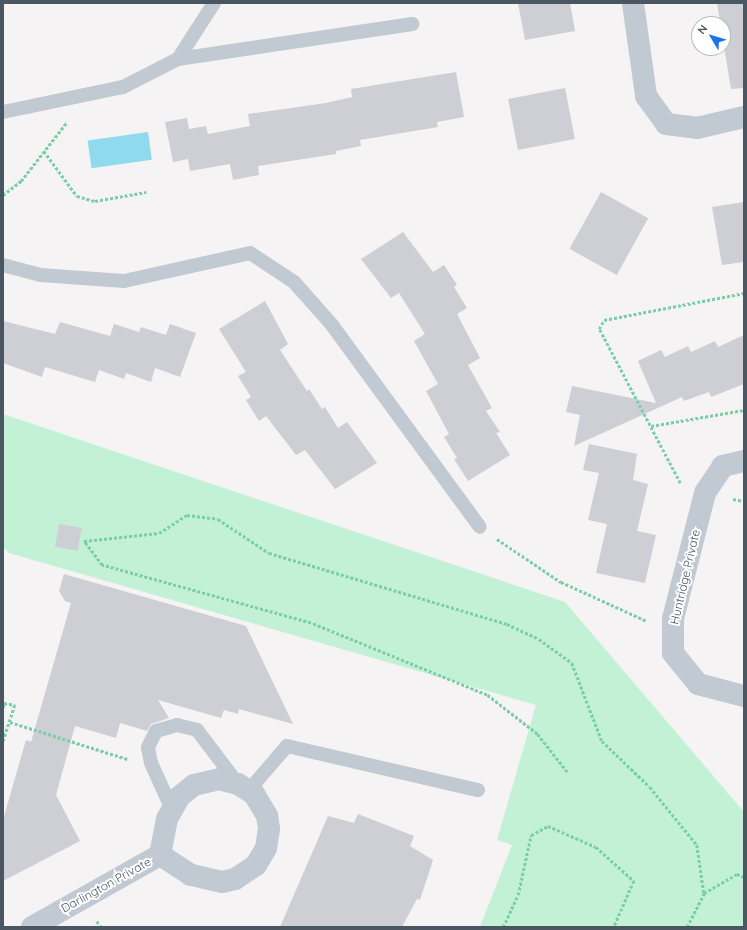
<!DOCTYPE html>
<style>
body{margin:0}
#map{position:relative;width:747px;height:930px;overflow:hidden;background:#f5f3f3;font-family:Quicksand,sans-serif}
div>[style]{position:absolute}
.green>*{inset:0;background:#c3f1d5}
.water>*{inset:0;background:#90daee;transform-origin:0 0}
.building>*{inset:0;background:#cdcfd5;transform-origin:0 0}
.path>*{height:2.5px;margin-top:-1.25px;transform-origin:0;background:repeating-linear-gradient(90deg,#7ad0a6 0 3px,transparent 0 5px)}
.service>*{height:14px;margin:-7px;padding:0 7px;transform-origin:7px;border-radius:7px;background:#c1cad2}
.minor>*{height:22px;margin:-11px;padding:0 11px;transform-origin:11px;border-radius:11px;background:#c1cad2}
span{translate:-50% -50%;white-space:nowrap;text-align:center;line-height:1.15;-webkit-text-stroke:4px #fff;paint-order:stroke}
.street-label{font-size:12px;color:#4a5661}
.frame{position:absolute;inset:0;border:4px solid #4a5661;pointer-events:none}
.north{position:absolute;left:691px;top:16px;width:40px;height:40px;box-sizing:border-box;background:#fff;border:1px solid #b7bbc0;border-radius:50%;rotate:308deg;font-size:11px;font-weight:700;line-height:16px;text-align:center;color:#4a5661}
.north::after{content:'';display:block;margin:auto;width:14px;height:18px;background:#1a73e8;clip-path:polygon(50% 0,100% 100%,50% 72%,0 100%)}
</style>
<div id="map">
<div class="green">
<div style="clip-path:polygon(3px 414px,565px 602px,744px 812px,744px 927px,480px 927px,512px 845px,497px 840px,536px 705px,9px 553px,3px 547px)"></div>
</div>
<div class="water">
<div style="left:148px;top:132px;width:28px;height:61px;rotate:82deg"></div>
</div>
<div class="building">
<div style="clip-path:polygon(518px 3px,570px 3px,575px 31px,525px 40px)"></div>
<div style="clip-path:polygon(717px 3px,744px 3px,744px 88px,731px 89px)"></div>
<div style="clip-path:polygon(456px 72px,464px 117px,437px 122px,438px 127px,360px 140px,361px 146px,336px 151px,336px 154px,258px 166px,259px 175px,233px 180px,230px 164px,190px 171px,188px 159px,173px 162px,165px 122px,187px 118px,189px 129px,206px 126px,208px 134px,250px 126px,248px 114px,326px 103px,352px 97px,351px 89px)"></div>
<div style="left:565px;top:88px;width:52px;height:58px;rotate:79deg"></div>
<div style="left:601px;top:192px;width:54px;height:65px;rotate:29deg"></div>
<div style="clip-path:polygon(744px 202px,744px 262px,722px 265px,712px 207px)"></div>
<div style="clip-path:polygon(403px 232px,433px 272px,444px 265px,457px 285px,454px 287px,467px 308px,457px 314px,480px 358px,468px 365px,492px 408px,486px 411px,500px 432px,496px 433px,510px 455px,468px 481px,454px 459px,457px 458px,444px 437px,449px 434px,426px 391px,438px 384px,414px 341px,425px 334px,399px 293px,391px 298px,361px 259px)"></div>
<div style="clip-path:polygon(265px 301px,288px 344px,280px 350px,307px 391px,309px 389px,322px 409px,325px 407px,338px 428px,347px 422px,377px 463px,335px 489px,305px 450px,296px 455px,266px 416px,259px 421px,246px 400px,251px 397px,238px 376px,246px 372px,219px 329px)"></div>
<div style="clip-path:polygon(3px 321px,55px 334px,60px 322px,110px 336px,114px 324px,139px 332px,141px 327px,166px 335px,170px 324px,196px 333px,180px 377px,155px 368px,151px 382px,126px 373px,124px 379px,99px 370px,95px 382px,45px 367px,42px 377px,3px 363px)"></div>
<div style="clip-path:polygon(744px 335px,744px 384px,711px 397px,709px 392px,684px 401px,682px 397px,574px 446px,580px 415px,566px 412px,572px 386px,656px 403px,638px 361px,661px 350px,665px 357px,688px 346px,691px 352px,715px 341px,718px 347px)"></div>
<div style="clip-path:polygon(589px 444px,637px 454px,633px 480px,648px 484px,637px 531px,656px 535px,645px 583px,596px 573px,607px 524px,588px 520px,599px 473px,583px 470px)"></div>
<div style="left:59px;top:524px;width:23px;height:23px;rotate:10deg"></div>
<div style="clip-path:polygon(64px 574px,246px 626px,293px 724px,239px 709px,238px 714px,224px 710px,221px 718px,158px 700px,169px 718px,151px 724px,147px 731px,120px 723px,116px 738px,75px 726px,56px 795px,80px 841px,3px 881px,3px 820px,26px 740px,31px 742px,71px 603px,65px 601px,59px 591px)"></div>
<div style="clip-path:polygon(358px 814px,414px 836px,410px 846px,433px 860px,420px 900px,417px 899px,402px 927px,280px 927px,328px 816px,354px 823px)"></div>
</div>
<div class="path">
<div style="left:44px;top:151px;width:56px;rotate:53.7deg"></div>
<div style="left:77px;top:196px;width:19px;rotate:16deg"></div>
<div style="left:95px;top:201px;width:52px;rotate:-10deg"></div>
<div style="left:3px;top:195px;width:23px;rotate:-38deg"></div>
<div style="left:21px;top:181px;width:75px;rotate:-52.1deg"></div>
<div style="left:651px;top:426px;width:94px;rotate:-9.8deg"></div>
<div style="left:680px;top:483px;width:174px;rotate:-117.7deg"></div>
<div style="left:599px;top:329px;width:10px;rotate:-61deg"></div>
<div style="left:604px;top:320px;width:143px;rotate:-10.9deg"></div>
<div style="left:733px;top:499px;width:11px;rotate:10deg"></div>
<div style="left:497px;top:539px;width:77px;rotate:33.9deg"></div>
<div style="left:561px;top:582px;width:94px;rotate:24.4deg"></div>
<div style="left:3px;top:707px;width:4px;rotate:-76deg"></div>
<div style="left:4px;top:703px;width:11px;rotate:10deg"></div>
<div style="left:15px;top:705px;width:39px;rotate:108deg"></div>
<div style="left:10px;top:722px;width:123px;rotate:17.5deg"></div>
<div style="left:567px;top:772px;width:48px;rotate:-128.3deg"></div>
<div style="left:537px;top:734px;width:63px;rotate:-142deg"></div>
<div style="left:487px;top:695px;width:190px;rotate:-157.8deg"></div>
<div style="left:311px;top:623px;width:217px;rotate:-164.5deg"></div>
<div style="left:102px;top:565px;width:30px;rotate:-127deg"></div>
<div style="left:84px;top:541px;width:75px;rotate:-6.1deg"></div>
<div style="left:159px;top:533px;width:33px;rotate:-33deg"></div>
<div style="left:187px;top:515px;width:31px;rotate:7deg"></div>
<div style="left:218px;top:519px;width:61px;rotate:33.7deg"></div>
<div style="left:269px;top:553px;width:248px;rotate:16.6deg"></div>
<div style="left:507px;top:624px;width:35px;rotate:25deg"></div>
<div style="left:539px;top:639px;width:41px;rotate:36deg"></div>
<div style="left:572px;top:663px;width:84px;rotate:69deg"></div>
<div style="left:602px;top:741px;width:66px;rotate:43.8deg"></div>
<div style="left:650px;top:787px;width:75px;rotate:51deg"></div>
<div style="left:697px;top:845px;width:49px;rotate:81.7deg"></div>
<div style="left:97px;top:921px;width:7px;rotate:56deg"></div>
<div style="left:503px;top:927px;width:35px;rotate:-65deg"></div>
<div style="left:518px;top:895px;width:61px;rotate:-77.8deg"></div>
<div style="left:531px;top:835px;width:19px;rotate:-28deg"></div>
<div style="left:548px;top:826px;width:52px;rotate:23.6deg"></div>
<div style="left:596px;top:847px;width:51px;rotate:41.8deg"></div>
<div style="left:634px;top:881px;width:50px;rotate:113.5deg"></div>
<div style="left:687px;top:927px;width:38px;rotate:-63deg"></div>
<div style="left:704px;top:893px;width:38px;rotate:-30deg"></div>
<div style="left:737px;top:874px;width:8px;rotate:23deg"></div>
</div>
<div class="service">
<div style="left:178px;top:59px;width:67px;rotate:-57.3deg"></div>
<div style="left:3px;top:112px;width:123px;rotate:-11.8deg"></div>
<div style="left:123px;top:87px;width:62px;rotate:-27deg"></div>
<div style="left:178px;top:59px;width:237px;rotate:-8.5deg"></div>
<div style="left:3px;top:265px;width:38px;rotate:15deg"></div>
<div style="left:40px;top:275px;width:84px;rotate:4.1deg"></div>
<div style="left:124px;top:281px;width:129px;rotate:-12.5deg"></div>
<div style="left:250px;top:253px;width:53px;rotate:33.4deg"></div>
<div style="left:294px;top:282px;width:57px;rotate:48.5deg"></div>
<div style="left:332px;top:325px;width:250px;rotate:53.8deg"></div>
<div style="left:249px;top:790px;width:58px;rotate:-49.2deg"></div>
<div style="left:287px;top:746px;width:196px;rotate:13deg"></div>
<div style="left:171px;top:807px;width:48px;rotate:-114.4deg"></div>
<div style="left:151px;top:763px;width:16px;rotate:-101deg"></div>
<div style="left:148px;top:747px;width:18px;rotate:-63deg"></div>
<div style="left:156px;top:731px;width:22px;rotate:-16deg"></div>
<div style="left:177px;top:725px;width:21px;rotate:14deg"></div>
<div style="left:197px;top:730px;width:68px;rotate:52.8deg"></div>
</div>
<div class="minor">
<div style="left:633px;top:3px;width:94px;rotate:82deg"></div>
<div style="left:646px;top:96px;width:34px;rotate:54deg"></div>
<div style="left:666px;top:124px;width:31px;rotate:7deg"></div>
<div style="left:697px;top:128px;width:48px;rotate:-13.2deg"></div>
<div style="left:744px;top:461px;width:22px;rotate:167deg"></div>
<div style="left:723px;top:466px;width:32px;rotate:124deg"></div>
<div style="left:705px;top:493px;width:130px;rotate:104.3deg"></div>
<div style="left:673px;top:619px;width:34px;rotate:90deg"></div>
<div style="left:673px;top:653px;width:40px;rotate:51deg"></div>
<div style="left:698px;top:684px;width:48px;rotate:14.6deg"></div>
<div style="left:219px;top:779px;width:20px;rotate:15deg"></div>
<div style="left:238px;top:784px;width:19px;rotate:32deg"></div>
<div style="left:254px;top:794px;width:26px;rotate:59deg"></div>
<div style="left:267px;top:816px;width:13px;rotate:81deg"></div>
<div style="left:269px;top:829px;width:19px;rotate:99deg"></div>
<div style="left:266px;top:848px;width:20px;rotate:120deg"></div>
<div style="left:256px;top:865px;width:25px;rotate:146deg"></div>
<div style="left:235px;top:879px;width:13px;rotate:167deg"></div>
<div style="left:222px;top:882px;width:32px;rotate:-167deg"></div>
<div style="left:191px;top:875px;width:37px;rotate:-147deg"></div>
<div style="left:160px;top:855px;width:37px;rotate:-79deg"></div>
<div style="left:167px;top:819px;width:25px;rotate:-61deg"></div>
<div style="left:179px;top:797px;width:19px;rotate:-39deg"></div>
<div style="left:194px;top:785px;width:26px;rotate:-13deg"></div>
<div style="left:32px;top:927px;width:147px;rotate:-29.4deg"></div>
</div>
<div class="street-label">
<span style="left:685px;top:577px;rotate:-77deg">Huntridge Private</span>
<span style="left:106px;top:885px;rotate:-29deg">Darlington Private</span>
</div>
<div class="frame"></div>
<div class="north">N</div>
</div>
